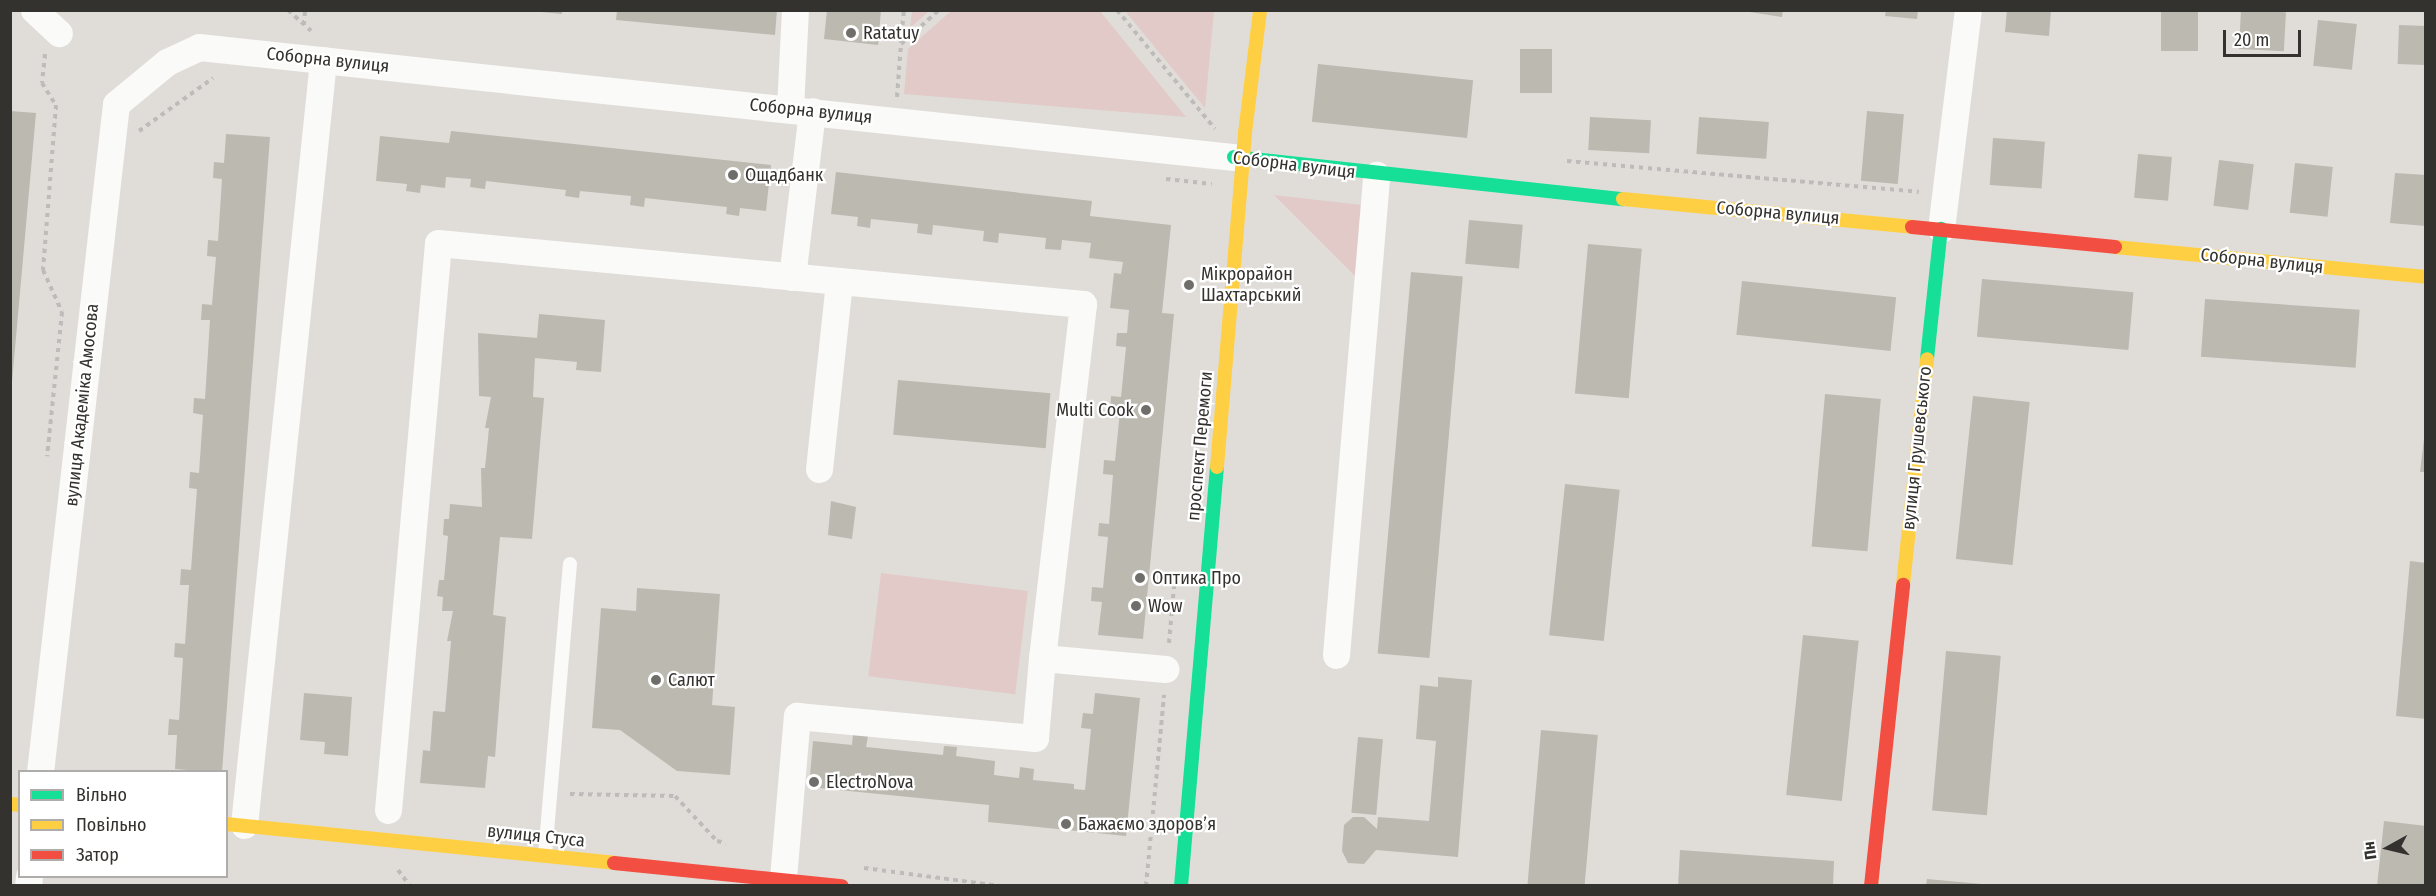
<!DOCTYPE html>
<meta charset="utf-8">
<style>
body{margin:0}
#map{position:relative;width:2436px;height:896px;overflow:hidden;background:#e0ddd9;font-family:"Fira Sans Condensed",sans-serif}
div>[style]{position:absolute}
.green>*{inset:0;background:#e1cac8;transform-origin:0 0}
.building>*{inset:0;background:#bbb9b0;transform-origin:0 0}
.path>*{height:4px;margin-top:-2px;transform-origin:0;background:repeating-linear-gradient(90deg,#bdbcba 0 4.5px,transparent 0 9px)}
.lane>*{height:14px;margin:-7px;padding:0 7px;transform-origin:7px;border-radius:7px;background:#fafaf9}
.street>*{height:27px;margin:-13.5px;padding:0 13.5px;transform-origin:13.5px;border-radius:13.5px;background:#fafaf9}
.fast>*{height:14px;margin:-7px;padding:0 7px;transform-origin:7px;border-radius:7px;background:#16e098}
.slow>*{height:14px;margin:-7px;padding:0 7px;transform-origin:7px;border-radius:7px;background:#ffcf43}
.jam>*{height:14px;margin:-7px;padding:0 7px;transform-origin:7px;border-radius:7px;background:#f24e42}
.dots>*{width:16px;height:16px;translate:-50% -50%;box-sizing:border-box;border:3px solid #fff;border-radius:50%}
span{translate:-50% -50%;white-space:nowrap;text-align:center;line-height:1.15;-webkit-text-stroke:4.5px #fff;paint-order:stroke}
.poi-label{font-size:18px;color:#34322f}
.left{translate:0 -50%;text-align:left}
.right{translate:-100% -50%;text-align:right}
.street-label{font-size:18px;color:#34322f}
.frame{position:absolute;inset:0;border:12px solid #34322f;pointer-events:none}
.legend{position:absolute;left:18px;top:770px;width:210px;height:108px;box-sizing:border-box;background:#fff;border:2px solid #aeadac;margin:0;padding:8px 10px;list-style:none;font-size:18px;color:#34322f}
.legend li{display:flex;align-items:center;gap:12px;height:30px}
.legend b{width:30px;border:2px solid #aeadac}
.north{position:absolute;left:2358px;top:818px;width:60px;height:60px;-webkit-text-stroke:4px #fff;paint-order:stroke;rotate:262deg;font-size:16px;font-weight:700;line-height:24px;text-align:center;color:#34322f}
.north::after{content:'';display:block;margin:auto;width:21px;height:27px;background:#34322f;clip-path:polygon(50% 0,100% 100%,50% 72%,0 100%)}
.scale{position:absolute;left:2223px;top:30px;width:78px;height:27px;box-sizing:border-box;border:3px solid #34322f;border-top:0;padding-left:8px;font-size:18px;line-height:21px;white-space:nowrap;color:#34322f;-webkit-text-stroke:4px #fff;paint-order:stroke}
</style>
<div id="map">
<div class="green">
<div style="clip-path:polygon(912px 11px,912px 10px,929px 11px,910px 28px)"></div>
<div style="clip-path:polygon(951px 11px,1100px 11px,1186px 117px,904px 94px,908px 49px)"></div>
<div style="clip-path:polygon(1125px 11px,1214px 11px,1205px 108px)"></div>
<div style="clip-path:polygon(1274px 195px,1371px 206px,1364px 285px)"></div>
<div style="left:881px;top:573px;width:148px;height:104px;rotate:7deg"></div>
</div>
<div class="building">
<div style="clip-path:polygon(541px 10px,562px 10px,562px 14px,541px 12px)"></div>
<div style="clip-path:polygon(617px 10px,777px 10px,775px 35px,616px 20px)"></div>
<div style="clip-path:polygon(827px 10px,881px 10px,878px 45px,824px 39px)"></div>
<div style="clip-path:polygon(1737px 10px,1783px 10px,1782px 17px)"></div>
<div style="clip-path:polygon(1886px 10px,1918px 10px,1917px 19px,1885px 16px)"></div>
<div style="clip-path:polygon(2007px 10px,2051px 10px,2049px 36px,2005px 32px)"></div>
<div style="left:2161px;top:10px;width:37px;height:41px"></div>
<div style="left:2241px;top:10px;width:45px;height:39px;rotate:3deg"></div>
<div style="left:2318px;top:20px;width:39px;height:46px;rotate:6deg"></div>
<div style="left:2399px;top:25px;width:27px;height:39px;rotate:2deg"></div>
<div style="left:1520px;top:49px;width:32px;height:44px"></div>
<div style="left:1318px;top:64px;width:156px;height:58px;rotate:6deg"></div>
<div style="clip-path:polygon(10px 111px,36px 113px,12px 382px,10px 382px)"></div>
<div style="left:1867px;top:111px;width:37px;height:70px;rotate:5deg"></div>
<div style="left:1590px;top:117px;width:61px;height:33px;rotate:3deg"></div>
<div style="left:1699px;top:117px;width:70px;height:37px;rotate:4deg"></div>
<div style="clip-path:polygon(451px 131px,771px 165px,766px 211px,740px 208px,739px 216px,726px 214px,727px 207px,645px 198px,644px 207px,630px 205px,631px 196px,580px 191px,579px 198px,565px 196px,566px 190px,486px 181px,485px 189px,470px 187px,471px 179px,446px 177px,445px 188px,421px 185px,420px 193px,406px 191px,407px 184px,376px 181px,380px 136px,449px 143px)"></div>
<div style="clip-path:polygon(226px 134px,270px 137px,222px 772px,213px 772px,175px 769px,177px 735px,168px 735px,169px 719px,179px 720px,183px 658px,174px 657px,175px 643px,185px 644px,189px 585px,180px 585px,181px 569px,191px 570px,197px 489px,189px 488px,190px 472px,199px 473px,203px 415px,193px 413px,194px 398px,205px 399px,210px 320px,201px 320px,202px 304px,212px 305px,216px 257px,207px 256px,208px 240px,218px 241px,222px 179px,213px 178px,214px 162px,224px 163px)"></div>
<div style="left:1993px;top:138px;width:52px;height:47px;rotate:4deg"></div>
<div style="left:2138px;top:154px;width:34px;height:44px;rotate:5deg"></div>
<div style="left:2219px;top:160px;width:35px;height:46px;rotate:7deg"></div>
<div style="left:2295px;top:163px;width:38px;height:50px;rotate:6deg"></div>
<div style="clip-path:polygon(836px 172px,1092px 201px,1090px 216px,1171px 225px,1162px 313px,1174px 314px,1143px 639px,1098px 635px,1102px 602px,1091px 601px,1092px 587px,1103px 588px,1108px 537px,1098px 536px,1099px 523px,1109px 524px,1113px 475px,1103px 474px,1104px 460px,1115px 461px,1120px 411px,1110px 410px,1111px 396px,1121px 397px,1126px 347px,1116px 346px,1117px 333px,1127px 333px,1129px 310px,1110px 308px,1114px 273px,1121px 274px,1123px 262px,1089px 258px,1091px 243px,1062px 240px,1061px 250px,1045px 249px,1046px 238px,999px 233px,998px 243px,983px 241px,984px 231px,933px 225px,932px 235px,917px 233px,918px 224px,871px 219px,870px 228px,857px 226px,858px 217px,831px 214px)"></div>
<div style="clip-path:polygon(2395px 173px,2426px 175px,2426px 226px,2390px 223px)"></div>
<div style="left:1469px;top:220px;width:54px;height:44px;rotate:5deg"></div>
<div style="left:1588px;top:244px;width:54px;height:150px;rotate:5deg"></div>
<div style="left:1411px;top:272px;width:52px;height:383px;rotate:5deg"></div>
<div style="left:1982px;top:279px;width:152px;height:58px;rotate:5deg"></div>
<div style="left:1742px;top:281px;width:155px;height:54px;rotate:6deg"></div>
<div style="left:2205px;top:299px;width:155px;height:58px;rotate:4deg"></div>
<div style="clip-path:polygon(539px 314px,605px 320px,601px 372px,576px 370px,577px 362px,535px 358px,533px 397px,544px 398px,532px 539px,500px 537px,493px 615px,506px 617px,495px 757px,488px 756px,485px 788px,420px 783px,423px 750px,430px 751px,433px 711px,445px 712px,451px 641px,447px 641px,453px 611px,442px 611px,443px 597px,437px 596px,439px 580px,444px 580px,448px 536px,443px 535px,444px 519px,449px 519px,450px 504px,482px 507px,481px 468px,485px 468px,489px 428px,485px 428px,491px 397px,479px 396px,478px 333px,537px 338px)"></div>
<div style="left:898px;top:380px;width:153px;height:55px;rotate:5deg"></div>
<div style="left:1825px;top:394px;width:56px;height:153px;rotate:5deg"></div>
<div style="left:1973px;top:396px;width:57px;height:164px;rotate:6deg"></div>
<div style="clip-path:polygon(2424px 439px,2426px 439px,2426px 472px,2420px 472px)"></div>
<div style="left:1565px;top:484px;width:55px;height:152px;rotate:6deg"></div>
<div style="clip-path:polygon(831px 501px,856px 507px,852px 539px,828px 535px)"></div>
<div style="clip-path:polygon(2410px 561px,2426px 563px,2426px 719px,2396px 716px)"></div>
<div style="clip-path:polygon(637px 588px,720px 594px,712px 705px,735px 707px,730px 775px,677px 771px,620px 730px,592px 728px,601px 608px,636px 611px)"></div>
<div style="left:1803px;top:635px;width:56px;height:161px;rotate:6deg"></div>
<div style="left:1946px;top:651px;width:55px;height:160px;rotate:5deg"></div>
<div style="clip-path:polygon(1438px 677px,1472px 680px,1458px 857px,1376px 850px,1364px 864px,1348px 863px,1342px 851px,1344px 825px,1353px 817px,1364px 817px,1377px 829px,1378px 817px,1429px 821px,1436px 741px,1416px 739px,1420px 685px,1438px 687px)"></div>
<div style="clip-path:polygon(304px 693px,352px 697px,348px 756px,324px 754px,325px 742px,300px 740px)"></div>
<div style="clip-path:polygon(1095px 693px,1140px 698px,1126px 836px,988px 822px,989px 805px,809px 787px,813px 741px,852px 745px,853px 734px,868px 736px,866px 747px,943px 755px,944px 746px,957px 747px,956px 756px,995px 761px,994px 775px,1019px 778px,1020px 767px,1034px 769px,1033px 780px,1074px 784px,1074px 789px,1085px 790px,1091px 729px,1081px 728px,1083px 713px,1093px 714px)"></div>
<div style="left:1541px;top:730px;width:57px;height:157px;rotate:5deg"></div>
<div style="left:1358px;top:737px;width:25px;height:76px;rotate:5deg"></div>
<div style="clip-path:polygon(2384px 821px,2426px 826px,2426px 886px,2377px 886px)"></div>
<div style="clip-path:polygon(1680px 850px,1834px 861px,1833px 886px,1678px 886px)"></div>
<div style="clip-path:polygon(1927px 879px,1982px 884px,1982px 886px,1926px 886px)"></div>
</div>
<div class="path">
<div style="left:288px;top:10px;width:31px;rotate:42deg"></div>
<div style="left:1117px;top:10px;width:154px;rotate:50.5deg"></div>
<div style="left:304px;top:25px;width:15px;rotate:-86deg"></div>
<div style="left:901px;top:43px;width:33px;rotate:-85deg"></div>
<div style="left:45px;top:54px;width:29px;rotate:96deg"></div>
<div style="left:42px;top:83px;width:26px;rotate:58deg"></div>
<div style="left:56px;top:105px;width:166px;rotate:94.5deg"></div>
<div style="left:43px;top:270px;width:46px;rotate:65.7deg"></div>
<div style="left:62px;top:312px;width:145px;rotate:95.9deg"></div>
<div style="left:897px;top:97px;width:53px;rotate:-85.7deg"></div>
<div style="left:901px;top:44px;width:51px;rotate:-41.8deg"></div>
<div style="left:139px;top:131px;width:91px;rotate:-35.6deg"></div>
<div style="left:1567px;top:161px;width:353px;rotate:5deg"></div>
<div style="left:1166px;top:179px;width:46px;rotate:6.2deg"></div>
<div style="left:1169px;top:643px;width:67px;rotate:-84.9deg"></div>
<div style="left:570px;top:794px;width:105px;rotate:1.1deg"></div>
<div style="left:675px;top:796px;width:62px;rotate:47deg"></div>
<div style="left:717px;top:841px;width:9px;rotate:13deg"></div>
<div style="left:864px;top:868px;width:137px;rotate:7.5deg"></div>
<div style="left:398px;top:870px;width:20px;rotate:53deg"></div>
<div style="left:1146px;top:886px;width:192px;rotate:-84.6deg"></div>
</div>
<div class="lane">
<div style="left:545px;top:855px;width:292px;rotate:-85.1deg"></div>
</div>
<div class="street">
<div style="left:34px;top:10px;width:34px;rotate:43deg"></div>
<div style="left:790px;top:108px;width:98px;rotate:-87.1deg"></div>
<div style="left:1941px;top:229px;width:221px;rotate:-83deg"></div>
<div style="left:792px;top:277px;width:167px;rotate:-83.1deg"></div>
<div style="left:819px;top:469px;width:189px;rotate:-83.9deg"></div>
<div style="left:1336px;top:655px;width:482px;rotate:-85.2deg"></div>
<div style="left:40px;top:772px;width:672px;rotate:-83.51deg"></div>
<div style="left:116px;top:104px;width:66px;rotate:-39.5deg"></div>
<div style="left:167px;top:62px;width:35px;rotate:-25deg"></div>
<div style="left:199px;top:47px;width:1041px;rotate:6.07deg"></div>
<div style="left:388px;top:810px;width:569px;rotate:-84.96deg"></div>
<div style="left:438px;top:243px;width:648px;rotate:5.4deg"></div>
<div style="left:1083px;top:304px;width:356px;rotate:96.6deg"></div>
<div style="left:1042px;top:658px;width:124px;rotate:5.1deg"></div>
<div style="left:244px;top:825px;width:769px;rotate:-84.1deg"></div>
<div style="left:783px;top:878px;width:163px;rotate:-85.1deg"></div>
<div style="left:797px;top:716px;width:239px;rotate:5.3deg"></div>
<div style="left:1035px;top:738px;width:80px;rotate:-85deg"></div>
<div style="left:28px;top:886px;width:10px;rotate:-84deg"></div>
</div>
<div class="fast">
<div style="left:1234px;top:157px;width:391px;rotate:6.2deg"></div>
<div style="left:1927px;top:359px;width:131px;rotate:-83.9deg"></div>
<div style="left:1181px;top:886px;width:421px;rotate:-85.1deg"></div>
</div>
<div class="slow">
<div style="left:1623px;top:199px;width:290px;rotate:5.5deg"></div>
<div style="left:2115px;top:247px;width:312px;rotate:5.5deg"></div>
<div style="left:1217px;top:467px;width:335px;rotate:-85.2deg"></div>
<div style="left:1245px;top:133px;width:124px;rotate:-83deg"></div>
<div style="left:1903px;top:585px;width:227px;rotate:-83.9deg"></div>
<div style="left:10px;top:804px;width:10px;rotate:6deg"></div>
<div style="left:226px;top:824px;width:390px;rotate:5.7deg"></div>
</div>
<div class="jam">
<div style="left:1912px;top:227px;width:204px;rotate:5.6deg"></div>
<div style="left:614px;top:863px;width:229px;rotate:5.8deg"></div>
<div style="left:1871px;top:886px;width:303px;rotate:-83.9deg"></div>
</div>
<div class="dots">
<div style="left:851px;top:33px;background:#706e6a"></div>
<div style="left:733px;top:175px;background:#706e6a"></div>
<div style="left:1189px;top:285px;background:#706e6a"></div>
<div style="left:1146px;top:410px;background:#706e6a"></div>
<div style="left:1140px;top:578px;background:#706e6a"></div>
<div style="left:1136px;top:606px;background:#706e6a"></div>
<div style="left:656px;top:680px;background:#706e6a"></div>
<div style="left:814px;top:782px;background:#706e6a"></div>
<div style="left:1066px;top:824px;background:#706e6a"></div>
</div>
<div class="poi-label">
<span class="left" style="left:863px;top:33px">Ratatuy</span>
<span class="left" style="left:745px;top:175px">Ощадбанк</span>
<span class="left" style="left:1201px;top:285px">Мікрорайон<br>Шахтарський</span>
<span class="right" style="left:1134px;top:410px">Multi Cook</span>
<span class="left" style="left:1152px;top:578px">Оптика Про</span>
<span class="left" style="left:1148px;top:606px">Wow</span>
<span class="left" style="left:668px;top:680px">Салют</span>
<span class="left" style="left:826px;top:782px">ElectroNova</span>
<span class="left" style="left:1078px;top:824px">Бажаємо здоровʼя</span>
</div>
<div class="street-label">
<span style="left:328px;top:60px;rotate:6deg">Соборна вулиця</span>
<span style="left:811px;top:111px;rotate:6deg">Соборна вулиця</span>
<span style="left:1294px;top:165px;rotate:7deg">Соборна вулиця</span>
<span style="left:1778px;top:213px;rotate:5deg">Соборна вулиця</span>
<span style="left:2262px;top:261px;rotate:6deg">Соборна вулиця</span>
<span style="left:82px;top:405px;rotate:-84deg">вулиця Академіка Амосова</span>
<span style="left:1200px;top:446px;rotate:-85deg">проспект Перемоги</span>
<span style="left:1917px;top:448px;rotate:-84deg">вулиця Грушевського</span>
<span style="left:536px;top:836px;rotate:6deg">вулиця Стуса</span>
</div>
<div class="frame"></div>
<ul class="legend">
<li><b style="height:8px;background:#16e098"></b>Вільно</li>
<li><b style="height:8px;background:#ffcf43"></b>Повільно</li>
<li><b style="height:8px;background:#f24e42"></b>Затор</li>
</ul>
<div class="north">Пн</div>
<div class="scale">20 m</div>
</div>
